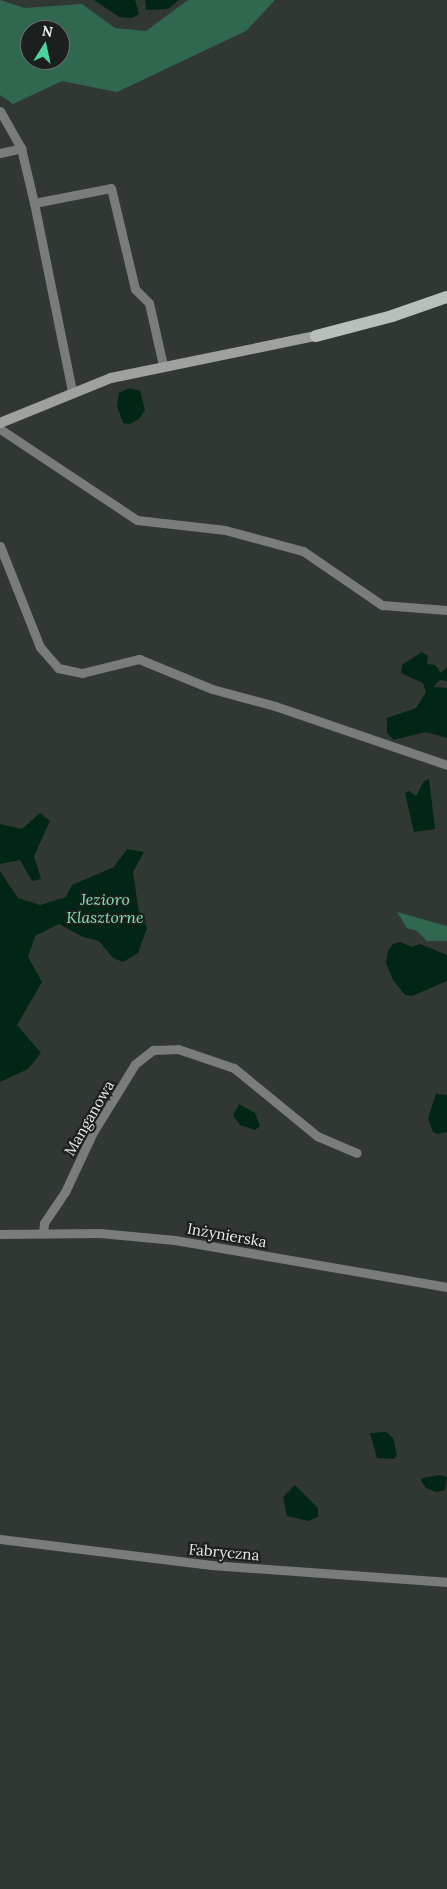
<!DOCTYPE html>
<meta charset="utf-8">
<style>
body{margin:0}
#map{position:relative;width:447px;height:1889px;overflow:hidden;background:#313834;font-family:Lora,serif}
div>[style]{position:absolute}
.green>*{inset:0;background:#30684f}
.water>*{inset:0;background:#012517}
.street>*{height:9px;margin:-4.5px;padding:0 4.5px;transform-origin:4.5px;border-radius:4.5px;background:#787c7a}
.secondary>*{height:10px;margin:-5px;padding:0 5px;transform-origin:5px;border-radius:5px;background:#9da29f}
.primary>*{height:12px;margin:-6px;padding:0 6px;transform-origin:6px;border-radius:6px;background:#b9c0bc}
span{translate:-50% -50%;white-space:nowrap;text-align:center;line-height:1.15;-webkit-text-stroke:4.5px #1b1f1d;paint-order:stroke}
.street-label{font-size:15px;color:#e8edea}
.water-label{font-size:16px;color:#81e1b4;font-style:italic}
.north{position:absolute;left:20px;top:20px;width:50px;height:50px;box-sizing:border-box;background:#1b1f1d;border:1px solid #6d716f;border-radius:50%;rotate:10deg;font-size:14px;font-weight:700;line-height:20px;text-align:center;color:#e8edea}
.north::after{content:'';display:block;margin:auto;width:18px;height:22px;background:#4ad49c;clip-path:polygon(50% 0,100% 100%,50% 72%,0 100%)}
</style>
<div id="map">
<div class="green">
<div style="clip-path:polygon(evenodd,0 0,25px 8px,82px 4px,115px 28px,146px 31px,188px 0,275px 0,246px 31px,117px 92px,62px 81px,13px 104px,0 95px,0 0,30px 30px,60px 30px,60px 60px,30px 60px,30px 30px)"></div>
<div style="clip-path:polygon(397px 912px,447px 926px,447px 941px,427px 941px,417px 931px,407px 928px)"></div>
</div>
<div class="water">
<div style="clip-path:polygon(94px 0,135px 0,139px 14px,132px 18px,119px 17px)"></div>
<div style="clip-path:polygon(145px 0,179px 0,168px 9px,146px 10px)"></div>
<div style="clip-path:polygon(130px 388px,140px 391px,145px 410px,139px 419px,130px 424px,123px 423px,117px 406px,119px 393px)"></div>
<div style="clip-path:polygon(422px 652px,428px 656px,427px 664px,435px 665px,441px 673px,447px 667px,447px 681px,440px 680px,433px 687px,447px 688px,447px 738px,426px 732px,394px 740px,387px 733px,387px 718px,416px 708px,426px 692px,423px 683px,401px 673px,402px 665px)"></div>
<div style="clip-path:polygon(429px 779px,435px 829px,414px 832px,405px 793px,409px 791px,416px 796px,424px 781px)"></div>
<div style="clip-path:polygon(40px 813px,50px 821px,34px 856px,41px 879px,32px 881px,20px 860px,0 864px,0 824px,22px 829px)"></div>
<div style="clip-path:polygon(127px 849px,144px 852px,133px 872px,139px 913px,147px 928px,138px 953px,123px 962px,113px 958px,99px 941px,83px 937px,59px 924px,35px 936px,28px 957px,42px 982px,17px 1025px,41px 1053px,28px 1069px,0 1082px,0 871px,18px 898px,40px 905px,66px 897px,72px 885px,114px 867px)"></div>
<div style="clip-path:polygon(400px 942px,412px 947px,420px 944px,447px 955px,447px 981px,412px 996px,405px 995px,393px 980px,386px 963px,388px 951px,393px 944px)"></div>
<div style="clip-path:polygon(436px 1094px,447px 1095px,447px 1132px,438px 1134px,433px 1132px,428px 1118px)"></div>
<div style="clip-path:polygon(239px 1104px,255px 1113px,260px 1126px,255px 1130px,240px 1125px,233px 1115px)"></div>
<div style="clip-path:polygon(386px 1432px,393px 1438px,397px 1455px,394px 1459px,377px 1458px,370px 1433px)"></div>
<div style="clip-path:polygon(440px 1475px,447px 1477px,445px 1490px,436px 1492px,426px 1488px,421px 1481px,422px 1478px)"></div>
<div style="clip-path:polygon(295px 1485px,318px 1508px,318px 1517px,308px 1521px,287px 1516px,283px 1497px)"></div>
</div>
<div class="street">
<div style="left:0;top:111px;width:43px;rotate:60.4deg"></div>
<div style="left:21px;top:148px;width:57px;rotate:76.7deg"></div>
<div style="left:0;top:153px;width:22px;rotate:-13deg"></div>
<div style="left:72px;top:391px;width:192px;rotate:-101.4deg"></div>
<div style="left:34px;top:203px;width:78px;rotate:-11deg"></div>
<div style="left:111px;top:188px;width:104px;rotate:76.6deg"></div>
<div style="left:135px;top:289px;width:20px;rotate:45deg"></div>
<div style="left:149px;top:303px;width:64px;rotate:77.3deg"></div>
<div style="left:0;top:429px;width:164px;rotate:33.6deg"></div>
<div style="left:137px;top:520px;width:89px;rotate:6.5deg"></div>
<div style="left:225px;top:530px;width:81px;rotate:15.1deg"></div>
<div style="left:303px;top:551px;width:96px;rotate:34.4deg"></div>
<div style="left:382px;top:605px;width:65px;rotate:4.4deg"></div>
<div style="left:0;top:546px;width:109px;rotate:68.4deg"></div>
<div style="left:40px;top:647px;width:28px;rotate:49deg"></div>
<div style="left:58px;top:668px;width:25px;rotate:12deg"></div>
<div style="left:82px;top:673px;width:59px;rotate:-13.8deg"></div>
<div style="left:139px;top:659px;width:79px;rotate:22.3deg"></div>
<div style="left:212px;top:689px;width:65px;rotate:15.1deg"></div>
<div style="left:275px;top:706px;width:182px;rotate:18.9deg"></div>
<div style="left:43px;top:1233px;width:10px;rotate:-84deg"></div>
<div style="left:44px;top:1223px;width:37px;rotate:-56deg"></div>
<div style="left:65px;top:1192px;width:64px;rotate:-65deg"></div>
<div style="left:92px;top:1134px;width:82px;rotate:-58.4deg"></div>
<div style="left:135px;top:1064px;width:23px;rotate:-38deg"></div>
<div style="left:153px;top:1050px;width:25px;rotate:-2deg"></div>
<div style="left:178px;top:1049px;width:59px;rotate:18.7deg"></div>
<div style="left:234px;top:1068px;width:107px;rotate:39.3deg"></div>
<div style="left:317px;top:1136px;width:43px;rotate:23deg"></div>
<div style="left:0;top:1234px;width:100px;rotate:-0.6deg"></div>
<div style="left:100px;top:1233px;width:75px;rotate:5.3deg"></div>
<div style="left:175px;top:1240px;width:276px;rotate:9.8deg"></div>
<div style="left:0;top:1539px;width:213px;rotate:7deg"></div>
<div style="left:211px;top:1565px;width:237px;rotate:4.1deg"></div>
</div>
<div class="secondary">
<div style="left:0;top:423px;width:120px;rotate:-22.1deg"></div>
<div style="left:111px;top:378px;width:209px;rotate:-11.6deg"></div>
</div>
<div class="primary">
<div style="left:316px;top:336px;width:79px;rotate:-14.7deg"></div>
<div style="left:392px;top:316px;width:58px;rotate:-19.1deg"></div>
</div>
<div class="street-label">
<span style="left:89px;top:1118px;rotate:-60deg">Manganowa</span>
<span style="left:227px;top:1235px;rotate:10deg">Inżynierska</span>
<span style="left:224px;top:1552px;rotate:5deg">Fabryczna</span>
</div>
<div class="water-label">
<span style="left:105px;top:908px">Jezioro<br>Klasztorne</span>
</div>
<div class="north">N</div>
</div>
